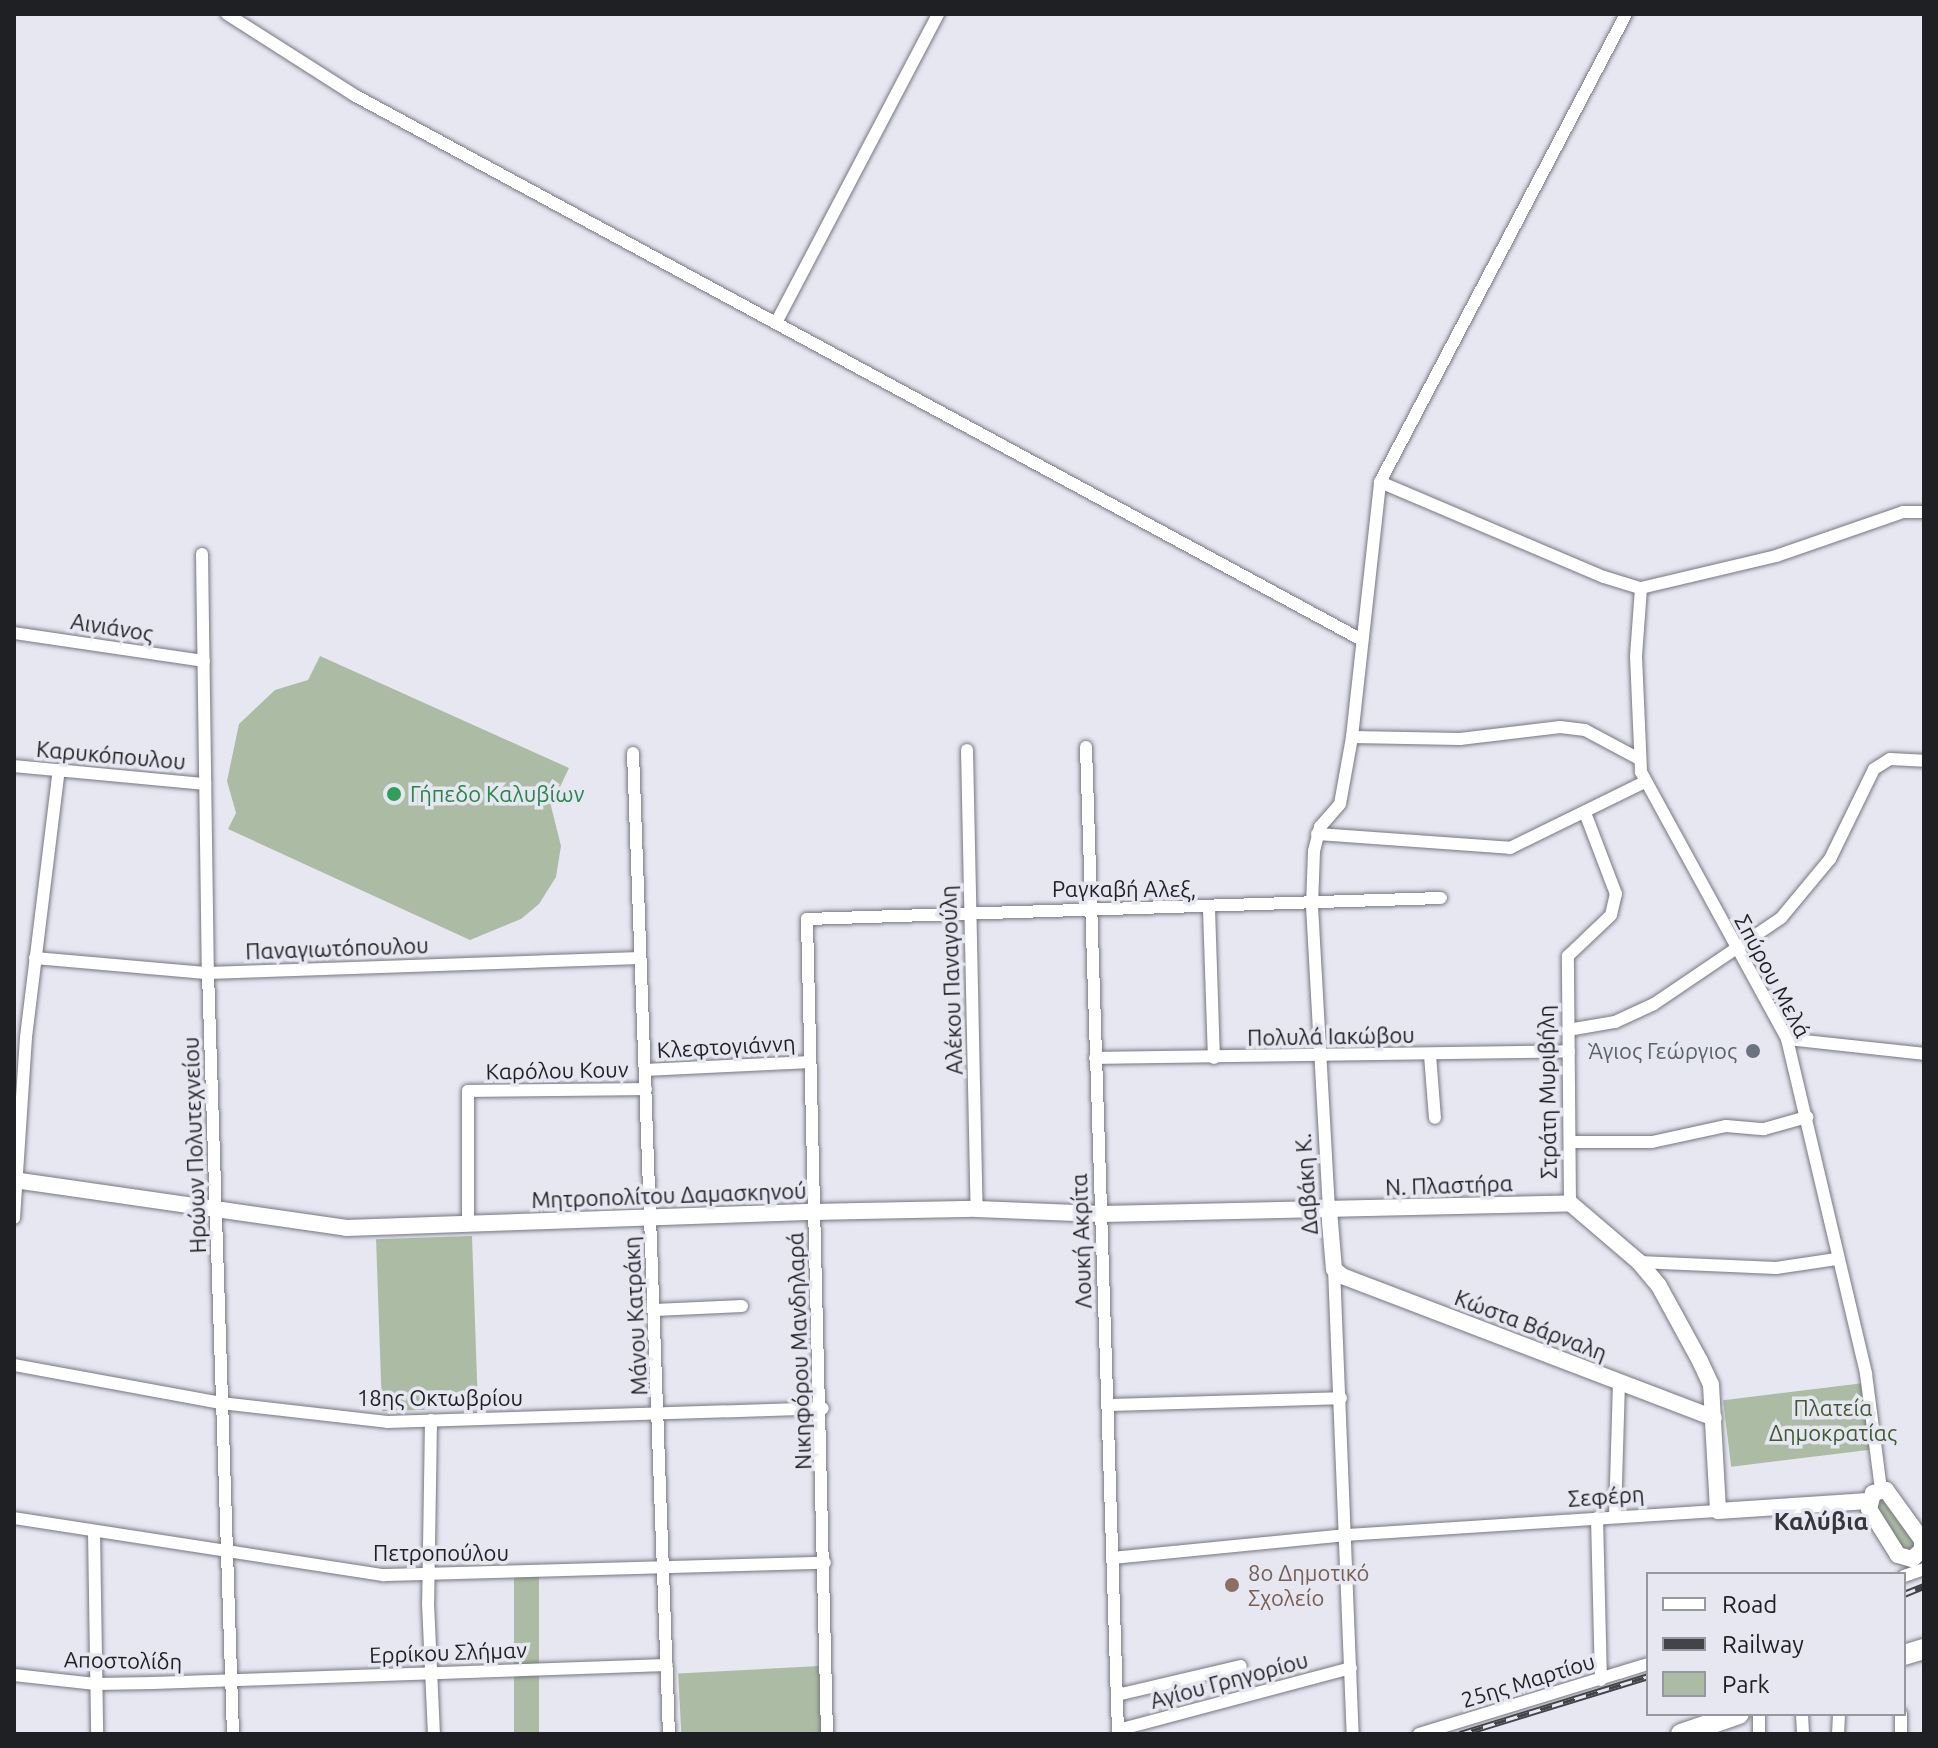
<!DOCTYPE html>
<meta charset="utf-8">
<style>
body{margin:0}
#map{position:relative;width:1938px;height:1748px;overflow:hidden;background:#e6e7f1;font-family:Ubuntu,sans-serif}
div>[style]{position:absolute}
.green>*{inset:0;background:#acbca4;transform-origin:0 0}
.roads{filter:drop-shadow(0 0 2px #767780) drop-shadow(0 0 2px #767780)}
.minor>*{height:12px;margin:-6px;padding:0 6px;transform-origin:6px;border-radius:6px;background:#fff}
.tertiary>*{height:16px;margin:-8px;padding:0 8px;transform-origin:8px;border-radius:8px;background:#fff}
.primary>*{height:20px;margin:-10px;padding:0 10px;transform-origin:10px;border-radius:10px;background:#fff}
.rail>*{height:7px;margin-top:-3.5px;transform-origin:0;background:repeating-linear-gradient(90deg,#e6e7f1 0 12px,#434448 0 24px);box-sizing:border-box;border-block:2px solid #434448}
.dots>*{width:22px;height:22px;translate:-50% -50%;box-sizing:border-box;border:4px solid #e6e7f1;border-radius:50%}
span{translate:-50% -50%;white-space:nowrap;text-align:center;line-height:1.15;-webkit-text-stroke:7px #e6e7f1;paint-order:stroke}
.street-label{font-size:22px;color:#1f2023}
.leisure-label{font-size:22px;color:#27864d}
.left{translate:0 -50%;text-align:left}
.worship-label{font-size:22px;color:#5b616d}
.right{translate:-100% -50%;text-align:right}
.park-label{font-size:22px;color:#3f5b31}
.education-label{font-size:22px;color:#785e54}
.neighbourhood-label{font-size:24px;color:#36363e;font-weight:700}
.frame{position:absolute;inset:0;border:16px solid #1f2023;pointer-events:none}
.legend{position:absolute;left:1646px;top:1572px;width:260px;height:144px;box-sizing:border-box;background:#e6e7f1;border:2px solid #96979f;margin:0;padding:10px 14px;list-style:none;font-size:24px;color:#1f2023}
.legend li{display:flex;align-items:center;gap:16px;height:40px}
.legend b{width:40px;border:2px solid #96979f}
</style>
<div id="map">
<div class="green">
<div style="clip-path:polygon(320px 656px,569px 768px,551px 806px,561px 846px,556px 877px,539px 904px,521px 919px,470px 940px,228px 829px,236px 813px,227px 781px,239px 724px,275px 690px,308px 680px)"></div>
<div style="left:472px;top:1236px;width:172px;height:96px;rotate:88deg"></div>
<div style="left:1864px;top:1383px;width:67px;height:142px;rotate:83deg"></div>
<div style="clip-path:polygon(1880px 1494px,1919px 1545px,1904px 1555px,1873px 1500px)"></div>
<div style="left:514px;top:1574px;width:25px;height:160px"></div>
<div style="left:819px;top:1666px;width:68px;height:141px;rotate:87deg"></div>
</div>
<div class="roads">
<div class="minor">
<div style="left:227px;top:14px;width:151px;rotate:32.5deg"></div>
<div style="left:354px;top:95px;width:1146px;rotate:28.4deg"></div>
<div style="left:777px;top:321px;width:347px;rotate:-62.3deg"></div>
<div style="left:1380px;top:482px;width:243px;rotate:23deg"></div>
<div style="left:1604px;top:577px;width:39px;rotate:17deg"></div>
<div style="left:1641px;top:588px;width:139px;rotate:-13.3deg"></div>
<div style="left:1776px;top:556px;width:134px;rotate:-19.1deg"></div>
<div style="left:1903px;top:512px;width:21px"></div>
<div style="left:202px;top:554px;width:419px;rotate:89.2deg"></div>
<div style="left:208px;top:973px;width:761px;rotate:88.12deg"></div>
<div style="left:1641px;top:588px;width:68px;rotate:94.2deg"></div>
<div style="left:1636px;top:656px;width:116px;rotate:87.5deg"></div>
<div style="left:1641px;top:772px;width:304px;rotate:61.3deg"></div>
<div style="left:1787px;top:1039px;width:344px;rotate:76.7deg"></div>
<div style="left:1866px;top:1374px;width:117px;rotate:82.6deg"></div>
<div style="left:14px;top:633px;width:192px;rotate:8.4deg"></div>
<div style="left:1352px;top:737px;width:108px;rotate:1.1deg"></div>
<div style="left:1460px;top:739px;width:101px;rotate:-6.8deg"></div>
<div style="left:1560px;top:727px;width:25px;rotate:7deg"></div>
<div style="left:1585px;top:730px;width:61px;rotate:28.2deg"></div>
<div style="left:1086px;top:747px;width:988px;rotate:88.14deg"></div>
<div style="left:967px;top:750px;width:459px;rotate:88.8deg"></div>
<div style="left:633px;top:753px;width:982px;rotate:87.9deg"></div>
<div style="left:14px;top:766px;width:192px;rotate:5.4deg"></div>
<div style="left:1317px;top:834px;width:194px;rotate:4.1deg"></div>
<div style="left:1510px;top:848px;width:150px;rotate:-26.1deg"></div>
<div style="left:1209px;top:909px;width:149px;rotate:88.1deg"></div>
<div style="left:35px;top:958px;width:174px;rotate:5deg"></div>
<div style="left:208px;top:973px;width:432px;rotate:-2deg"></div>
<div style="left:1568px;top:1030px;width:48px;rotate:-9.7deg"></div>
<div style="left:1615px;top:1022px;width:43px;rotate:-24.8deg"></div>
<div style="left:1654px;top:1004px;width:153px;rotate:-34.1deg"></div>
<div style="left:1781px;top:918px;width:77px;rotate:-50.3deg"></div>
<div style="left:1830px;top:859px;width:100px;rotate:-63.9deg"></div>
<div style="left:1874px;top:769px;width:19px;rotate:-32deg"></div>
<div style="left:1890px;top:759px;width:34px;rotate:3deg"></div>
<div style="left:1787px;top:1039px;width:138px;rotate:6.2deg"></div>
<div style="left:1430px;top:1055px;width:63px;rotate:85.5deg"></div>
<div style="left:1095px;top:1058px;width:474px;rotate:-0.8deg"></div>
<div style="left:645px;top:1070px;width:165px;rotate:-2.8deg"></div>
<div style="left:1573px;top:1142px;width:79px"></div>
<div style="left:1652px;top:1142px;width:76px;rotate:-12.2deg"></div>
<div style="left:1726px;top:1126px;width:38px;rotate:5deg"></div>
<div style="left:1764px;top:1129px;width:45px;rotate:-15.6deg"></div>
<div style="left:1570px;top:1203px;width:247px;rotate:-90.5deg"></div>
<div style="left:1568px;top:956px;width:59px;rotate:-43.6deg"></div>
<div style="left:1611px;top:915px;width:22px;rotate:-77deg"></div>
<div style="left:1616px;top:894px;width:87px;rotate:-110.9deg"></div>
<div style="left:1329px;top:1210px;width:304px;rotate:-93.2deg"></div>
<div style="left:1312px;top:906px;width:55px;rotate:-87.9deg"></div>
<div style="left:1314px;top:851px;width:25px;rotate:-76deg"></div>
<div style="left:1320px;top:827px;width:30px;rotate:-49deg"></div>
<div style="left:1340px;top:804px;width:68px;rotate:-79.8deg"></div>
<div style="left:1352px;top:737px;width:257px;rotate:-83.7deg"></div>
<div style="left:1380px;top:482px;width:529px;rotate:-62.27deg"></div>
<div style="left:14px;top:1218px;width:181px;rotate:-86.2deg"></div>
<div style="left:26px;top:1037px;width:269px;rotate:-83deg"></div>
<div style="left:468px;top:1223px;width:132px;rotate:-90deg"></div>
<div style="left:468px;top:1091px;width:178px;rotate:-0.6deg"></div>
<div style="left:1639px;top:1262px;width:137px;rotate:2.5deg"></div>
<div style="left:1776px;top:1268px;width:61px;rotate:-8.5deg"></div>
<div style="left:1334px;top:1269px;width:465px;rotate:87.7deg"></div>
<div style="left:655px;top:1310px;width:87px;rotate:-2.6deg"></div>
<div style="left:14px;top:1365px;width:210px;rotate:10.4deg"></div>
<div style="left:221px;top:1403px;width:167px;rotate:6.5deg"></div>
<div style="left:387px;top:1422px;width:436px;rotate:-1.8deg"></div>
<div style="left:1108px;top:1405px;width:233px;rotate:-1.7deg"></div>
<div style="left:431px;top:1420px;width:183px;rotate:90.9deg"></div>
<div style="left:428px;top:1603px;width:131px;rotate:87.4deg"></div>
<div style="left:1615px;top:1517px;width:135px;rotate:-88.3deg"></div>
<div style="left:14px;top:1518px;width:374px;rotate:8.8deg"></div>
<div style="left:384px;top:1575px;width:441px;rotate:-1.6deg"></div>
<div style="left:1597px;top:1518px;width:162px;rotate:88.6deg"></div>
<div style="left:94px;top:1532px;width:202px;rotate:89.1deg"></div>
<div style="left:1113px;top:1558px;width:234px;rotate:-5.6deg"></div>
<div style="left:1346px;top:1535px;width:373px;rotate:-3.7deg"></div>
<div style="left:1904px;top:1576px;width:21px;rotate:-19deg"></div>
<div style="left:14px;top:1675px;width:82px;rotate:6.3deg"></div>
<div style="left:96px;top:1684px;width:57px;rotate:-1deg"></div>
<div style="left:153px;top:1683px;width:514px;rotate:-2.01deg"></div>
<div style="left:1117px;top:1695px;width:127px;rotate:-13.2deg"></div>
<div style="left:1802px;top:1714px;width:20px;rotate:87deg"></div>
<div style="left:1118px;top:1730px;width:241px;rotate:-14.9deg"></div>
<div style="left:827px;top:1734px;width:815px;rotate:-91.41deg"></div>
<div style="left:807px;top:919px;width:634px;rotate:-1.9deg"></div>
<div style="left:1419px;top:1734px;width:239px;rotate:-17deg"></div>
<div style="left:1759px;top:1734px;width:20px;rotate:-90deg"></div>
<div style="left:1838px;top:1734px;width:20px;rotate:-87deg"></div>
<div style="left:1901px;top:1734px;width:20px;rotate:-90deg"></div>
</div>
<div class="tertiary">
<div style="left:14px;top:1180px;width:335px;rotate:8.2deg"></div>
<div style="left:346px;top:1228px;width:468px;rotate:-2deg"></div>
<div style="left:814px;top:1212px;width:163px;rotate:-1.1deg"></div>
<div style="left:977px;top:1209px;width:123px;rotate:2.3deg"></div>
<div style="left:1100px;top:1214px;width:470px;rotate:-1.3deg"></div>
<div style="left:1570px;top:1203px;width:91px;rotate:40.5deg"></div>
<div style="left:1639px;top:1262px;width:31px;rotate:50deg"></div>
<div style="left:1659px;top:1286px;width:85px;rotate:61.3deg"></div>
<div style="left:1700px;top:1361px;width:26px;rotate:65deg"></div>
<div style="left:1711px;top:1385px;width:126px;rotate:86.8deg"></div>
<div style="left:1718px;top:1511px;width:150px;rotate:-3.8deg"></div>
<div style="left:1329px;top:1210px;width:59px;rotate:85.2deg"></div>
<div style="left:1334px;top:1269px;width:11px;rotate:41deg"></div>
<div style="left:1342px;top:1276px;width:398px;rotate:20.9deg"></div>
<div style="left:1886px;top:1490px;width:62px;rotate:54.2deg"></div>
<div style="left:1922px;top:1540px;width:10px;rotate:90deg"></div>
<div style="left:1922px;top:1550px;width:13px;rotate:138deg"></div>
<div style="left:1912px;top:1559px;width:15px;rotate:-164deg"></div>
<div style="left:1898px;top:1555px;width:54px;rotate:-122.2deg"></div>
<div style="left:1869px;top:1509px;width:16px;rotate:-76deg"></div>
<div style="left:1873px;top:1493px;width:13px;rotate:-13deg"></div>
</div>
<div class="primary">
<div style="left:1904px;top:1655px;width:21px;rotate:-17deg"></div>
<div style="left:1681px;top:1734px;width:61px;rotate:-19deg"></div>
</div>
</div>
<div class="rail">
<div style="left:1904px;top:1594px;width:22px;rotate:-22deg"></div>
<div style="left:1460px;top:1734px;width:197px;rotate:-17.1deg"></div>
</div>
<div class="dots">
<div style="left:394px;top:794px;background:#2e9e5b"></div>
<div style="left:1753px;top:1051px;background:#6b7280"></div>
<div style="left:1232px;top:1585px;background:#8d6e63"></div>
</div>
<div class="street-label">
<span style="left:112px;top:627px;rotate:9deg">Αινιάνος</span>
<span style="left:111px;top:755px;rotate:5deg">Καρυκόπουλου</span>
<span style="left:1124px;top:889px">Ραγκαβή Αλεξ,</span>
<span style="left:337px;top:948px;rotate:-2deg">Παναγιωτόπουλου</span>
<span style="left:1773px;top:976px;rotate:62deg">Σπύρου Μελά</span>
<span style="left:951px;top:980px;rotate:-92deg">Αλέκου Παναγούλη</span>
<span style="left:1331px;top:1036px;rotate:-1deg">Πολυλά Ιακώβου</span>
<span style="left:726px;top:1046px;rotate:-3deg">Κλεφτογιάννη</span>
<span style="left:557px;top:1070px;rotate:-1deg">Καρόλου Κουν</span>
<span style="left:1547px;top:1092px;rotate:-91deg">Στράτη Μυριβήλη</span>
<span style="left:194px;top:1145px;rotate:-92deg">Ηρώων Πολυτεχνείου</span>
<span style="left:1306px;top:1184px;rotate:-94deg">Δαβάκη Κ.</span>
<span style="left:1449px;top:1185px;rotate:-2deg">Ν. Πλαστήρα</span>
<span style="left:669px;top:1195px;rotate:-2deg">Μητροπολίτου Δαμασκηνού</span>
<span style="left:1081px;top:1241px;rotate:-92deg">Λουκή Ακρίτα</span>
<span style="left:635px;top:1316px;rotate:-93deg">Μάνου Κατράκη</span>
<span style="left:1531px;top:1325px;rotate:21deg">Κώστα Βάρναλη</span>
<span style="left:799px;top:1351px;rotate:-92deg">Νικηφόρου Μανδηλαρά</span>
<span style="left:440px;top:1398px">18ης Οκτωβρίου</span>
<span style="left:1606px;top:1496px;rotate:-4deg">Σεφέρη</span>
<span style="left:441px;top:1553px">Πετροπούλου</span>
<span style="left:448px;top:1652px;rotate:-2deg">Ερρίκου Σλήμαν</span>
<span style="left:123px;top:1660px;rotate:1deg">Αποστολίδη</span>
<span style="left:1229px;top:1680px;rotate:-15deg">Αγίου Γρηγορίου</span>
<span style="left:1528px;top:1680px;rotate:-17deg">25ης Μαρτίου</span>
</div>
<div class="leisure-label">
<span class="left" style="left:410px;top:794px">Γήπεδο Καλυβίων</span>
</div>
<div class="worship-label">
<span class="right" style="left:1737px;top:1051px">Ὰγιος Γεώργιος</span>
</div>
<div class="park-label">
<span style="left:1833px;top:1420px">Πλατεία<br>Δημοκρατίας</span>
</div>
<div class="education-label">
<span class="left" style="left:1248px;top:1585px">8ο Δημοτικό<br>Σχολείο</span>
</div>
<div class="neighbourhood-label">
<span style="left:1821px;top:1522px">Καλύβια</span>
</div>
<div class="frame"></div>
<ul class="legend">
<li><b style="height:10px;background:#fff"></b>Road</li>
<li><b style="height:10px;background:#434448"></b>Railway</li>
<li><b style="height:22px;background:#acbca4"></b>Park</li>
</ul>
</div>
